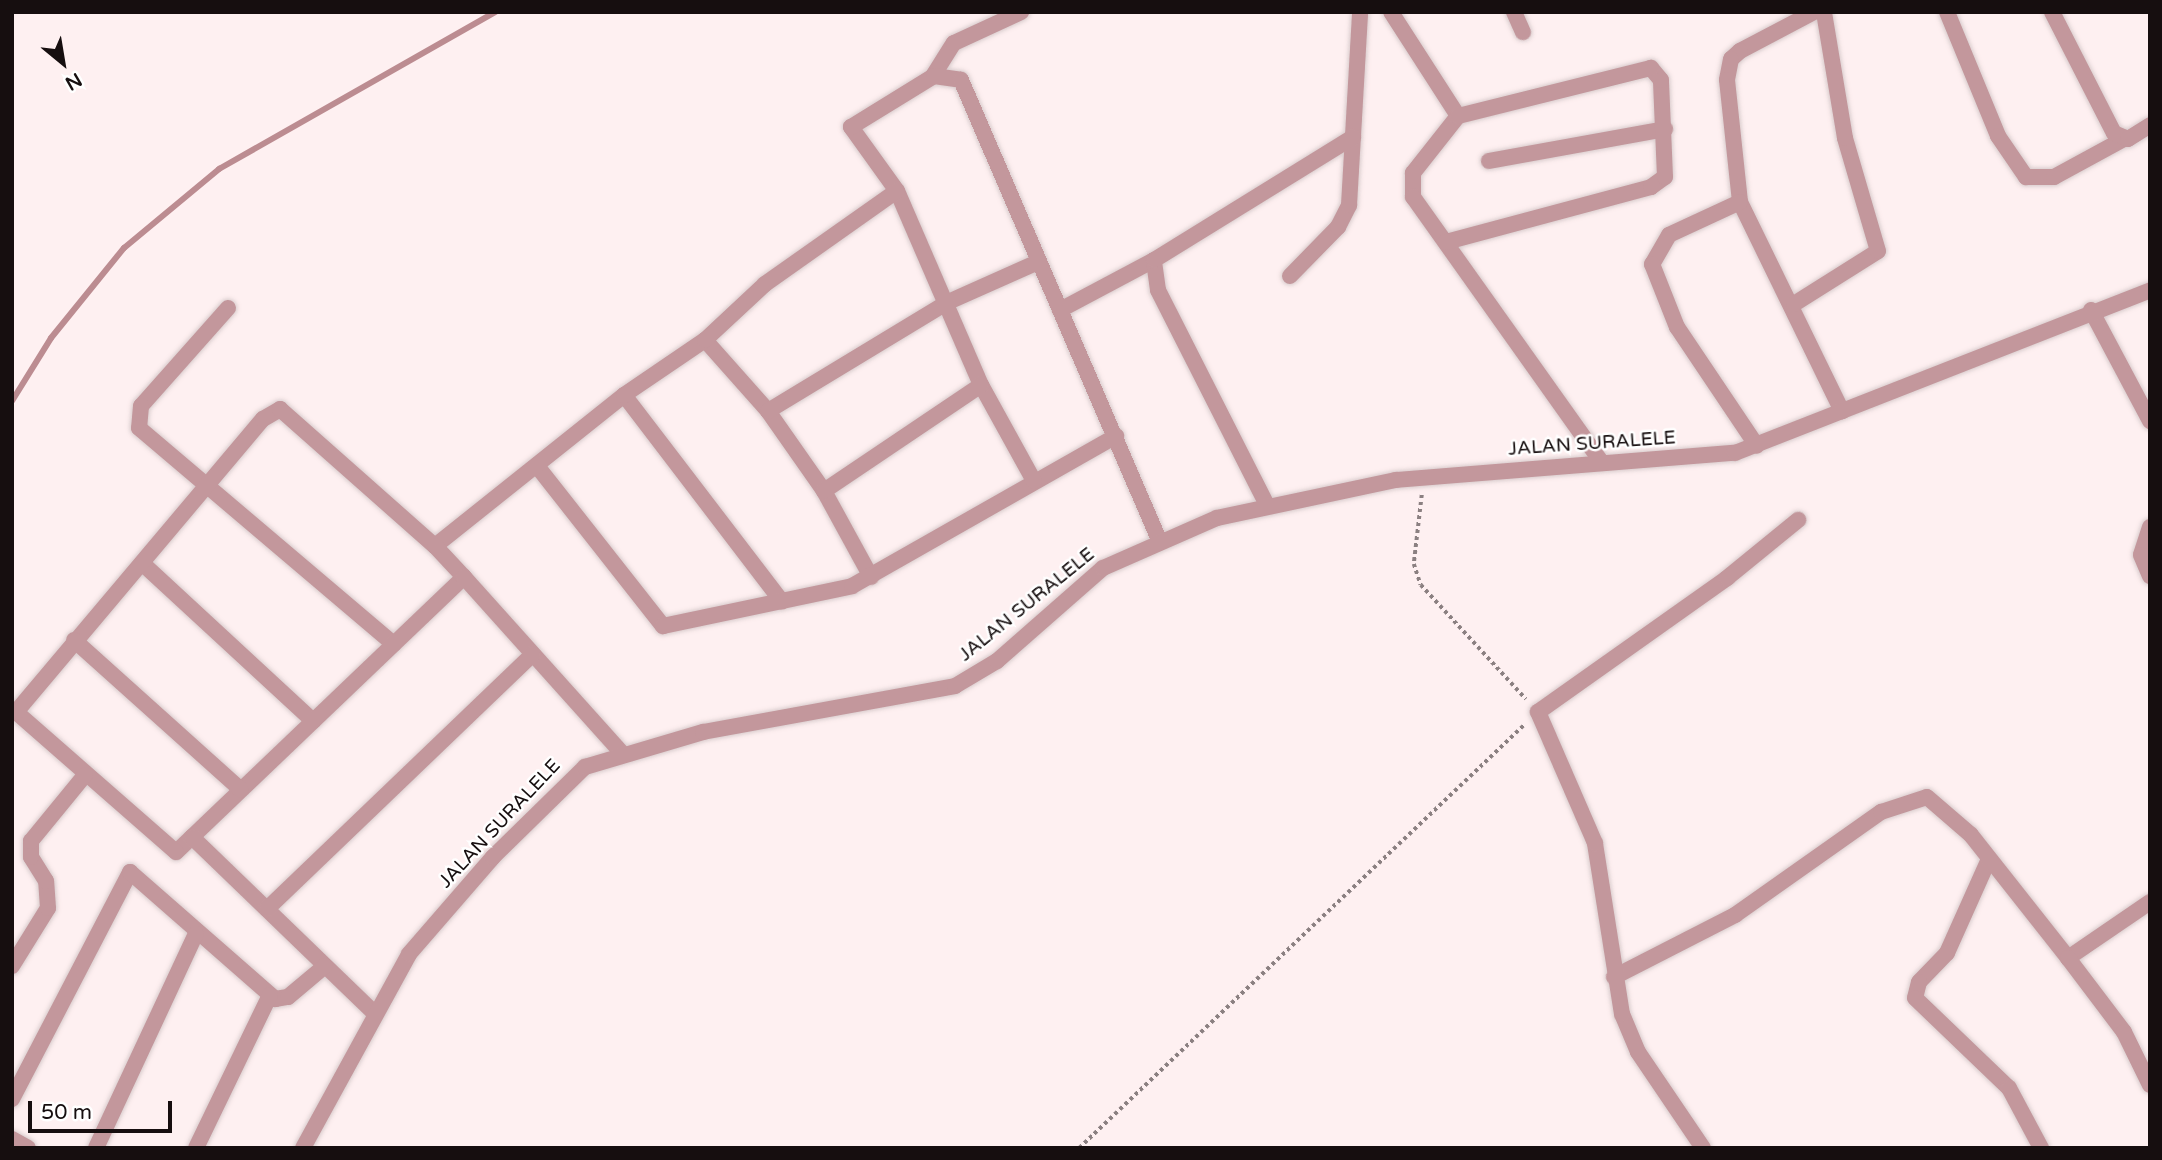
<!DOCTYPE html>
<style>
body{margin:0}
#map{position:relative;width:2162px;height:1160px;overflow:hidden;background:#fef0f1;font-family:"Varela Round",sans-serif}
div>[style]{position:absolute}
.stream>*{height:6px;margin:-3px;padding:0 3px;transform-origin:3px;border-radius:3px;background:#bc8c91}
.path>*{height:3.5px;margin-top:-1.75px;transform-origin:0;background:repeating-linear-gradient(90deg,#8b8081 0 3.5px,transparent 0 7px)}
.roads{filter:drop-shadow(0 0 2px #d9cccd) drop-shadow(0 0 2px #d9cccd)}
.minor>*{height:16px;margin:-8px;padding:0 8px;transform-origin:8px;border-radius:8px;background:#c3979c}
span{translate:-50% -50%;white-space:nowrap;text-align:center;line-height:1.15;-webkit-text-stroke:5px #fff;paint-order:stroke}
.street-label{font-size:19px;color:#160e0f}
.frame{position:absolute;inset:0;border:14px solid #160e0f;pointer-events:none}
.north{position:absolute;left:28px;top:28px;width:70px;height:70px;-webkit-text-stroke:5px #fff;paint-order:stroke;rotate:150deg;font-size:19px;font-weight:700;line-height:28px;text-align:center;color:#160e0f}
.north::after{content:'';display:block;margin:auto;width:24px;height:32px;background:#160e0f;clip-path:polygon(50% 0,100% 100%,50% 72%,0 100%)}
.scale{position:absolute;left:28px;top:1101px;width:144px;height:32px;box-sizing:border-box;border:4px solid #160e0f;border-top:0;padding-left:9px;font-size:21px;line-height:24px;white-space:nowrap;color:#160e0f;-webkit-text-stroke:5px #fff;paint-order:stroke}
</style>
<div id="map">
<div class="stream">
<div style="left:12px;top:401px;width:74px;rotate:-58.2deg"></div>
<div style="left:51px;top:338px;width:116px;rotate:-51deg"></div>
<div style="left:124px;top:248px;width:124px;rotate:-39.7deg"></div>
<div style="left:219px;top:169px;width:318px;rotate:-29.6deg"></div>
</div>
<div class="path">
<div style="left:1422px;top:495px;width:69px;rotate:96.6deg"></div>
<div style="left:1414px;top:564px;width:22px;rotate:72deg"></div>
<div style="left:1421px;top:585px;width:155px;rotate:47.4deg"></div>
<div style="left:1079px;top:1148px;width:614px;rotate:-43.55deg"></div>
</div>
<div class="roads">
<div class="minor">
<div style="left:1391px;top:12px;width:124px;rotate:57.2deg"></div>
<div style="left:1458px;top:116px;width:73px;rotate:128.3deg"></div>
<div style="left:1413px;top:173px;width:24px;rotate:90deg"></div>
<div style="left:1413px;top:197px;width:325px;rotate:54.6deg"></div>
<div style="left:1514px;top:12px;width:22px;rotate:66deg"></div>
<div style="left:1814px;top:12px;width:84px;rotate:152.2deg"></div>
<div style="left:1740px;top:51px;width:12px;rotate:138deg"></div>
<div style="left:1731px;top:59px;width:21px;rotate:101deg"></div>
<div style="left:1727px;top:80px;width:123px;rotate:83.9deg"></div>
<div style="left:1740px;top:202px;width:233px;rotate:64deg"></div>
<div style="left:1947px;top:12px;width:134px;rotate:67.6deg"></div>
<div style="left:1998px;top:136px;width:50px;rotate:55.7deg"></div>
<div style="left:2026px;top:177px;width:28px"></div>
<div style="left:2054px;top:177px;width:80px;rotate:-28.5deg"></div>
<div style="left:2052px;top:12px;width:136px;rotate:62.9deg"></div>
<div style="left:2114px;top:133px;width:15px;rotate:23deg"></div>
<div style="left:2128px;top:139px;width:26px;rotate:-32deg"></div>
<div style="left:933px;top:76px;width:39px;rotate:-58deg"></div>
<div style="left:954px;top:43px;width:74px;rotate:-24.8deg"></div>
<div style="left:1489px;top:161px;width:179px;rotate:-10.3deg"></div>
<div style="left:1740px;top:202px;width:78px;rotate:155.1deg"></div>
<div style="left:1669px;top:235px;width:34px;rotate:120deg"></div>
<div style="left:1652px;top:264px;width:68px;rotate:68.4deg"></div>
<div style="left:1677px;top:327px;width:143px;rotate:56.1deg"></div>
<div style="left:1446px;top:242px;width:212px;rotate:-15deg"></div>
<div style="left:1651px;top:187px;width:17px;rotate:-36deg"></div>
<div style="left:1665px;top:177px;width:97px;rotate:-92.4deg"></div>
<div style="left:1661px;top:80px;width:16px;rotate:-130deg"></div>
<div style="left:1651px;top:68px;width:199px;rotate:166deg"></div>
<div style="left:1290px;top:276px;width:69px;rotate:-45.6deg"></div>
<div style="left:1338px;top:227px;width:25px;rotate:-63deg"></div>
<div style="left:1349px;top:205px;width:193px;rotate:-86.7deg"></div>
<div style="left:1794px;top:304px;width:99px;rotate:-32.2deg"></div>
<div style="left:1878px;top:251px;width:118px;rotate:-106.3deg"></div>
<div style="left:1845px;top:138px;width:128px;rotate:-99.5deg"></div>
<div style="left:228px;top:308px;width:131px;rotate:131.6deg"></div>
<div style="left:141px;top:406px;width:22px;rotate:95deg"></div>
<div style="left:139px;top:428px;width:334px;rotate:40.3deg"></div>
<div style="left:1060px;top:310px;width:106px;rotate:-28deg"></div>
<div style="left:2091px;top:310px;width:126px;rotate:62deg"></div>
<div style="left:705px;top:340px;width:95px;rotate:48.4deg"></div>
<div style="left:768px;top:411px;width:98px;rotate:55deg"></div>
<div style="left:824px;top:491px;width:98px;rotate:61.3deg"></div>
<div style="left:624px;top:395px;width:260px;rotate:52.6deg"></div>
<div style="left:768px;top:411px;width:208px;rotate:-31.2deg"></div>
<div style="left:946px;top:303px;width:101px;rotate:-24deg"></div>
<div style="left:537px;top:466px;width:204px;rotate:51.8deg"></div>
<div style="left:663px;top:626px;width:193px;rotate:-11.9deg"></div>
<div style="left:852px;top:586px;width:304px;rotate:-29.6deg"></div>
<div style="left:1034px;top:481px;width:110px;rotate:-118.9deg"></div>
<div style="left:981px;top:385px;width:211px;rotate:-113.4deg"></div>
<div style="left:897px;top:191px;width:79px;rotate:-125.7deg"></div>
<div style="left:851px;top:127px;width:97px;rotate:-31.6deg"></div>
<div style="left:934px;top:76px;width:27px;rotate:8deg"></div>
<div style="left:961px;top:80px;width:503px;rotate:66.7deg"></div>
<div style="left:824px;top:491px;width:189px;rotate:-34deg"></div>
<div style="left:1267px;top:505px;width:241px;rotate:-116.9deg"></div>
<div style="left:1158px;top:290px;width:30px;rotate:-98deg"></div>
<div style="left:1154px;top:260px;width:234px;rotate:-31.7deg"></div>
<div style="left:2150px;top:527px;width:29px;rotate:108deg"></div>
<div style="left:2141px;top:555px;width:23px;rotate:67deg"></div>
<div style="left:435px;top:546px;width:242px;rotate:-38.6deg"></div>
<div style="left:624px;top:395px;width:98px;rotate:-34.2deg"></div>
<div style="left:705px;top:340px;width:82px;rotate:-43deg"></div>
<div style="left:765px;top:284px;width:161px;rotate:-35.2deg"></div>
<div style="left:142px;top:563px;width:233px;rotate:42.7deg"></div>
<div style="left:464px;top:577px;width:398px;rotate:136.3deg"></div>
<div style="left:176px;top:852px;width:213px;rotate:-138.8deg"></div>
<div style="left:16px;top:712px;width:383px;rotate:-49.9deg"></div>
<div style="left:263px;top:419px;width:20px;rotate:-30deg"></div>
<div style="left:280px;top:409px;width:207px;rotate:41.5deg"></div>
<div style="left:435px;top:546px;width:42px;rotate:46.9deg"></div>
<div style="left:464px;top:577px;width:238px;rotate:48.1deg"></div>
<div style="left:74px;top:640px;width:224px;rotate:41.9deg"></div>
<div style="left:192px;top:837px;width:253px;rotate:44deg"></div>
<div style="left:1989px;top:859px;width:103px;rotate:114.1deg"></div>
<div style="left:1947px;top:953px;width:40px;rotate:134deg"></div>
<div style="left:1919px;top:982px;width:16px;rotate:104deg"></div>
<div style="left:1915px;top:998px;width:130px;rotate:43.8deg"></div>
<div style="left:2009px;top:1088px;width:68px;rotate:61.9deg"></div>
<div style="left:267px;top:909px;width:368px;rotate:-43.8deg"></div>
<div style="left:2068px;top:958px;width:99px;rotate:-34.3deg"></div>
<div style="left:12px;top:966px;width:68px;rotate:-58.2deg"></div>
<div style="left:48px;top:908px;width:27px;rotate:-94deg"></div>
<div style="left:46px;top:881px;width:28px;rotate:-122deg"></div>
<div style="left:31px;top:857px;width:16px;rotate:-90deg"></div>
<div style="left:31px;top:841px;width:85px;rotate:-50.7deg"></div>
<div style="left:1614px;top:977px;width:136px;rotate:-27.1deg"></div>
<div style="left:1735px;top:915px;width:179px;rotate:-35.2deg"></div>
<div style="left:1881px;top:812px;width:48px;rotate:-18.1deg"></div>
<div style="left:1927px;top:797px;width:58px;rotate:40.8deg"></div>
<div style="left:1971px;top:835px;width:157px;rotate:51.7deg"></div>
<div style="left:2068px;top:958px;width:93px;rotate:52.9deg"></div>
<div style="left:2124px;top:1032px;width:59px;rotate:63.9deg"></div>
<div style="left:12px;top:1099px;width:256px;rotate:-62.5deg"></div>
<div style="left:130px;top:872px;width:193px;rotate:41.2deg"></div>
<div style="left:275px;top:999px;width:13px;rotate:-9deg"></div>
<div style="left:288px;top:997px;width:48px;rotate:-40deg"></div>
<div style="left:12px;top:1139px;width:18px;rotate:29deg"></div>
<div style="left:96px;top:1148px;width:236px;rotate:-65deg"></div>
<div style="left:196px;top:1148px;width:170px;rotate:-64.2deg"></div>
<div style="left:303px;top:1148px;width:221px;rotate:-61.3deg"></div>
<div style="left:409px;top:954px;width:128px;rotate:-49.1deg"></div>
<div style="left:493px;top:857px;width:129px;rotate:-44.4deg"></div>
<div style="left:585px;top:767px;width:123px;rotate:-16.5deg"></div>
<div style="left:703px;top:732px;width:256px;rotate:-10.3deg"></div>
<div style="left:955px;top:686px;width:49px;rotate:-30.8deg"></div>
<div style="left:997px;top:661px;width:141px;rotate:-41.3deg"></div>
<div style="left:1103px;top:568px;width:124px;rotate:-23.7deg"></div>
<div style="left:1217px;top:518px;width:183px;rotate:-12deg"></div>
<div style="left:1396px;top:480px;width:340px;rotate:-4.6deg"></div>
<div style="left:1735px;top:453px;width:446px;rotate:-21.4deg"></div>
<div style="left:1703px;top:1148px;width:116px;rotate:-124.1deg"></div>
<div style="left:1638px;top:1052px;width:41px;rotate:-112.8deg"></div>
<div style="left:1622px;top:1014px;width:173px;rotate:-99deg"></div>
<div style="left:1595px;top:843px;width:143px;rotate:-113.5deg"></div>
<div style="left:1538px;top:712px;width:232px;rotate:-35.3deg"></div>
<div style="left:1727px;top:578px;width:92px;rotate:-39.2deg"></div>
</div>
</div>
<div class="street-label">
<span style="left:1592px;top:444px;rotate:-4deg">JALAN SURALELE</span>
<span style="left:1027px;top:605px;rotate:-39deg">JALAN SURALELE</span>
<span style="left:500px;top:824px;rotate:-47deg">JALAN SURALELE</span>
</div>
<div class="frame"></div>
<div class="north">N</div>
<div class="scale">50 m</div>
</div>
